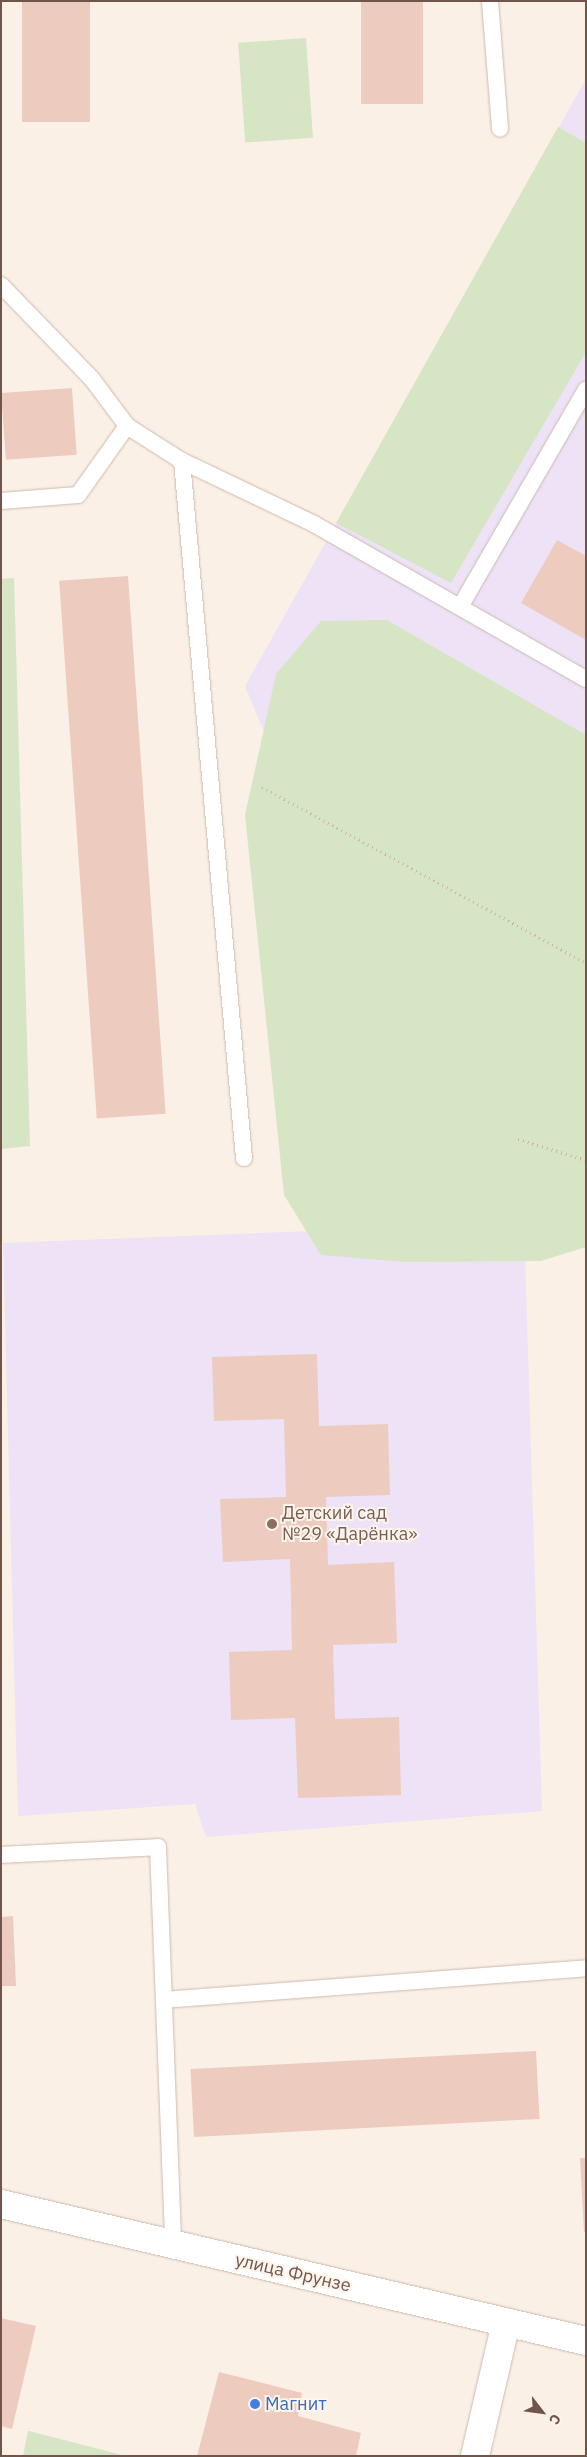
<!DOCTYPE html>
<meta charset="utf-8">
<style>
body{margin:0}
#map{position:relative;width:587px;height:2457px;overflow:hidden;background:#faf0e5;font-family:"IBM Plex Sans",sans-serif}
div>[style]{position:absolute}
.education>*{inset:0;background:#ede2f6}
.green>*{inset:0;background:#d6e6c5;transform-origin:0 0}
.building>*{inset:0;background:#edccbf;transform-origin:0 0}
.path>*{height:3px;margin-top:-1.5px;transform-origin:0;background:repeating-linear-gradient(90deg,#d2b0a2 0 1px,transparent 0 5px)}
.roads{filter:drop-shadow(0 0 1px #cdb9af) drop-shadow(0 0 1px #cdb9af)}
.lane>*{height:16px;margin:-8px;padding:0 8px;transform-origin:8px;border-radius:8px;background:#fff}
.street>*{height:28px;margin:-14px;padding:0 14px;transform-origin:14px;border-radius:14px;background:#fff}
.dots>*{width:14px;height:14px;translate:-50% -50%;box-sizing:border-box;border:2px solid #fdf4eb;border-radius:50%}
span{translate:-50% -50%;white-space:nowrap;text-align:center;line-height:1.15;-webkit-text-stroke:4px #fdf4eb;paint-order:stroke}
.education-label{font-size:18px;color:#785e54}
.left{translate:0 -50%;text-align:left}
.street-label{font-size:18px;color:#71554c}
.shop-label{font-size:18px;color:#366cbe}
.frame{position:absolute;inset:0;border:2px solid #71554c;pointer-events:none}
.north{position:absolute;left:517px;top:2387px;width:50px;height:50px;-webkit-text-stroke:4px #fdf4eb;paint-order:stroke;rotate:120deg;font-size:14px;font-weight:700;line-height:20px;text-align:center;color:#71554c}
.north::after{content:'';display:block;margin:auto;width:18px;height:22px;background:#71554c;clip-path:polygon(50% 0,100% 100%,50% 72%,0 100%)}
</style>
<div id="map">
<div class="education">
<div style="clip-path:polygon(586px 79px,586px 929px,276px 761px,245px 686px)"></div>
<div style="clip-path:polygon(524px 1223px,542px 1811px,206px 1837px,195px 1804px,18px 1816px,3px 1243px)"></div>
</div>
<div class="green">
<div style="left:306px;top:38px;width:100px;height:68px;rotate:86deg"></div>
<div style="clip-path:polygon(558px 127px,586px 143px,586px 352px,451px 583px,336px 523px)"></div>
<div style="clip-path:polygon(14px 578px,30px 1146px,1px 1149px,1px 579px)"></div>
<div style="clip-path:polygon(387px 620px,586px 735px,586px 1247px,541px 1261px,405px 1262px,321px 1255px,284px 1195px,245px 815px,276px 674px,321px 621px)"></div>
<div style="clip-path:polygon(28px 2431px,29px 2431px,126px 2456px,23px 2456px)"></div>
</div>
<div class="building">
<div style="left:22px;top:1px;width:68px;height:121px"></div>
<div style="left:361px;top:1px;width:62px;height:103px"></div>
<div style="left:72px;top:388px;width:67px;height:71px;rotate:86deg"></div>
<div style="clip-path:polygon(557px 540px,586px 556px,586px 640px,521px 603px)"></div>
<div style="left:128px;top:576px;width:539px;height:69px;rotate:86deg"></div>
<div style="clip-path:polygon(317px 1354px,319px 1426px,388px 1424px,390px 1495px,326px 1497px,328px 1565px,394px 1562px,397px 1643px,333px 1645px,335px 1719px,399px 1717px,401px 1795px,298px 1798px,295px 1718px,231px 1720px,229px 1652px,292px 1650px,290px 1559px,223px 1562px,220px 1499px,286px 1497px,284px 1419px,214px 1421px,212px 1357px)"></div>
<div style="clip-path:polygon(13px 1916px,16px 1986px,1px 1986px,1px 1917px)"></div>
<div style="left:536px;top:2051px;width:68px;height:346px;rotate:87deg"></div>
<div style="clip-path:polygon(580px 2158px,586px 2158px,586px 2232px,584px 2232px)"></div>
<div style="clip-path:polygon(1px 2318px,36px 2326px,12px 2429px,1px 2426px)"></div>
<div style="clip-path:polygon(219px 2372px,302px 2393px,298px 2416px,361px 2433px,356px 2456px,197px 2456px)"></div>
</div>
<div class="path">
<div style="left:262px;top:787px;width:369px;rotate:28.5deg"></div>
<div style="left:518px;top:1139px;width:71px;rotate:17.2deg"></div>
</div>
<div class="roads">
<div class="lane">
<div style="left:490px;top:1px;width:128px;rotate:85.5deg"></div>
<div style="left:1px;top:285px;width:131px;rotate:45.9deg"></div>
<div style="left:92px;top:379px;width:59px;rotate:53.3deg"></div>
<div style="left:127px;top:426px;width:65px;rotate:32.5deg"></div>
<div style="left:182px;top:461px;width:700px;rotate:84.92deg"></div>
<div style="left:182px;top:461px;width:146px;rotate:25.5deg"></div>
<div style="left:314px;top:524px;width:313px;rotate:29.7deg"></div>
<div style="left:1px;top:501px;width:77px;rotate:-4.5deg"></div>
<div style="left:78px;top:495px;width:85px;rotate:-54.6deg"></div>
<div style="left:460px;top:607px;width:251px;rotate:-59.9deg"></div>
<div style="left:1px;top:1855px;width:157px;rotate:-2.9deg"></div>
<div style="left:158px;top:1847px;width:397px;rotate:87.8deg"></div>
<div style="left:164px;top:2000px;width:423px;rotate:-4.3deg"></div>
</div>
<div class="street">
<div style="left:1px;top:2204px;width:601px;rotate:13.18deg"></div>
<div style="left:475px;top:2456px;width:137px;rotate:-76.9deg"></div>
</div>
</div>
<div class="dots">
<div style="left:272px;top:1524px;background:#8d6e63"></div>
<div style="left:255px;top:2404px;background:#3f7fe0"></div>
</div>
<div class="education-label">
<span class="left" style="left:282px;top:1524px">Детский сад<br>№29 «Дарёнка»</span>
</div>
<div class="street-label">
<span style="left:293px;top:2273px;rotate:13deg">улица Фрунзе</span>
</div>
<div class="shop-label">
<span class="left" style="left:265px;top:2404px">Магнит</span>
</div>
<div class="frame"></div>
<div class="north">С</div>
</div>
